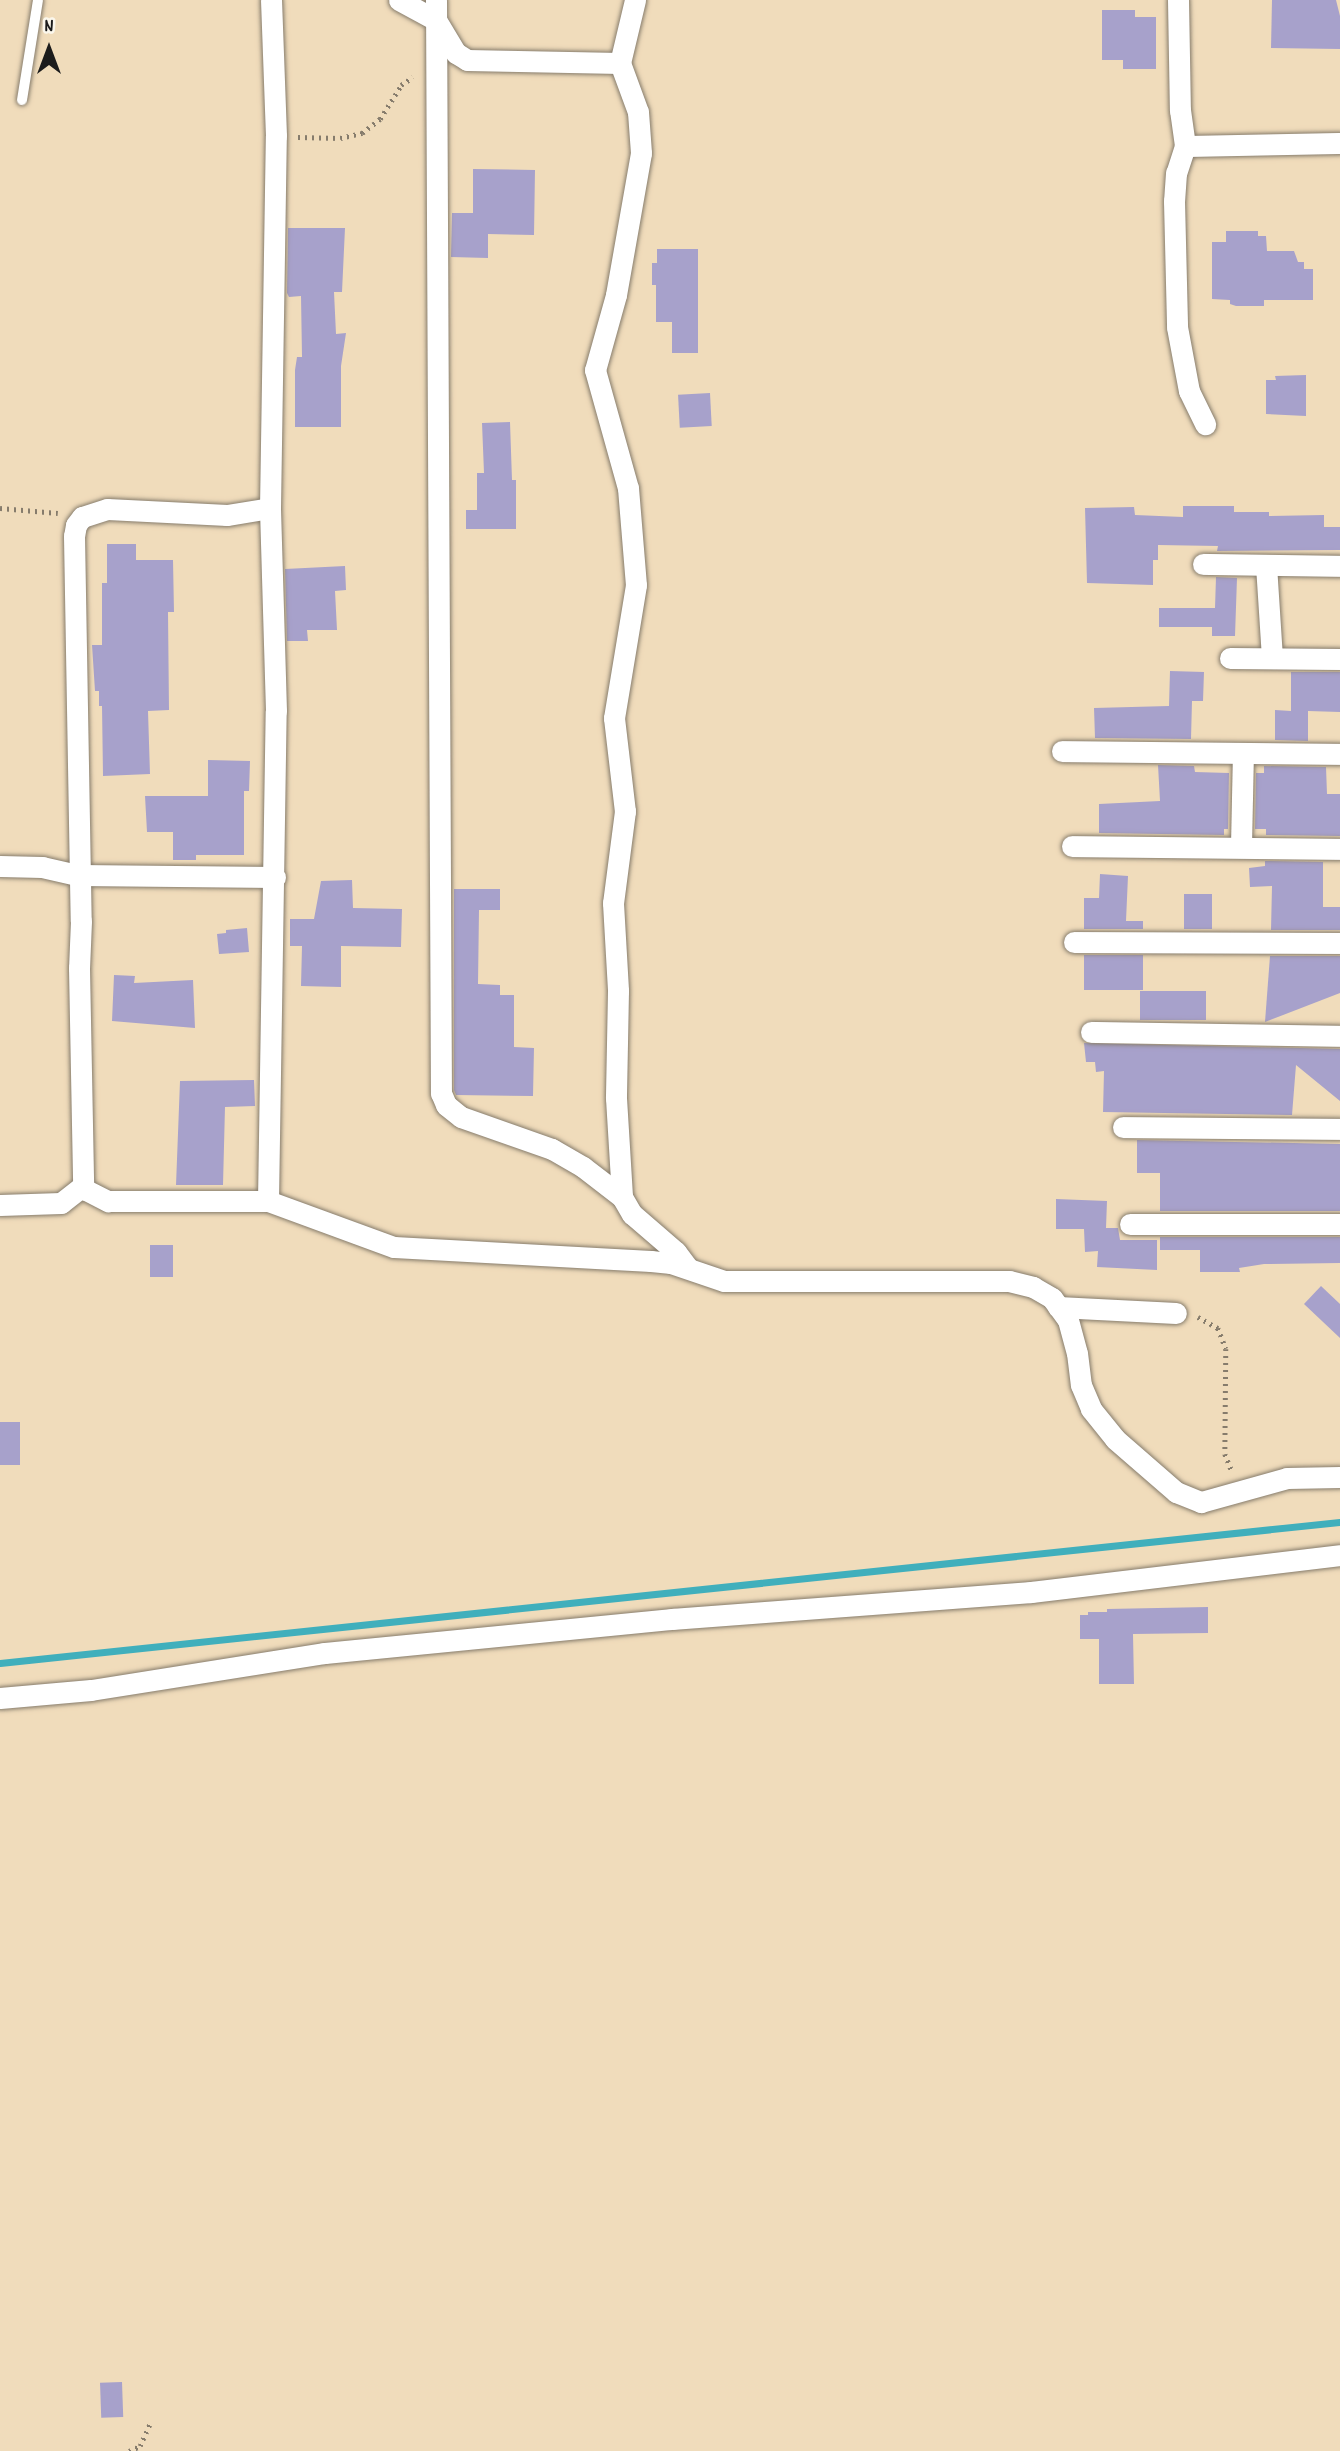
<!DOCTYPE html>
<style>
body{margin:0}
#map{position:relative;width:1340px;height:2451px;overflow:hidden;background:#f0dcbb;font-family:Dekko,sans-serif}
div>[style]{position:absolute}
.stream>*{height:7px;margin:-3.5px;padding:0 3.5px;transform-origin:3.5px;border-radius:3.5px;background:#40afbc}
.building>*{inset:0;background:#a7a1cb;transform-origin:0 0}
.path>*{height:4.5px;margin-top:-2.25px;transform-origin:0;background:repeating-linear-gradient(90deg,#867c6c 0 2px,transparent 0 7px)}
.roads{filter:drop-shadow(0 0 2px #867c6c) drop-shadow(0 0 2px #867c6c)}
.lane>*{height:10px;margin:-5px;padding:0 5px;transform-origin:5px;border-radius:5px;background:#fff}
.street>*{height:21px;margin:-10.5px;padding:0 10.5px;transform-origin:10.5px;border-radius:10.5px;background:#fff}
span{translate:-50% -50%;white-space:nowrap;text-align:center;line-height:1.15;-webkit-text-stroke:6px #fbf7ec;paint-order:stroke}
.north{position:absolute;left:14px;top:14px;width:70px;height:70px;-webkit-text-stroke:5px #fbf7ec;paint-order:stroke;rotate:0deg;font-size:19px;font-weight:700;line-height:28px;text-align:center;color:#1c1c1c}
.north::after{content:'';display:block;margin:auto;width:24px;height:32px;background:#1c1c1c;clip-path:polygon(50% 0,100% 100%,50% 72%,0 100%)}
</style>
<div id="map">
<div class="stream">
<div style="left:0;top:1663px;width:1347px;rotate:-6.01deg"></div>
</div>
<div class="building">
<div style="clip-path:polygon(1272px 0,1336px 0,1340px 16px,1340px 49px,1271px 48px)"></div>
<div style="clip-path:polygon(1102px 10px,1135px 10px,1135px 17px,1156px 17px,1156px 69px,1123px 69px,1123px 60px,1102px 60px)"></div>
<div style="clip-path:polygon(473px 169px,535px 170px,534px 235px,488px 234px,488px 258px,451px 257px,452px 213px,473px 213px)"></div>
<div style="clip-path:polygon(288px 228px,345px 228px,342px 292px,334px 292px,336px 334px,346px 333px,341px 366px,341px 427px,295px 427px,295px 370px,297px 357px,302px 357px,301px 296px,289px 297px,287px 293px)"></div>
<div style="clip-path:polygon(1226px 231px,1258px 231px,1258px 236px,1266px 236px,1267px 251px,1294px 251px,1298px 262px,1304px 262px,1304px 269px,1313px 269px,1313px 300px,1264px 300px,1264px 306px,1236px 306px,1230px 304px,1230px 300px,1212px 299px,1212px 242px,1226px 242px)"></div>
<div style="clip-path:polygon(657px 249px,698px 249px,698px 353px,672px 353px,672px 322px,656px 322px,656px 285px,652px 285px,652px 263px,657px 263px)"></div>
<div style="clip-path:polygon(1306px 375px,1306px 416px,1266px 414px,1266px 380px,1276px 380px,1275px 376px)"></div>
<div style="left:710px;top:393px;width:33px;height:32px;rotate:87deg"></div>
<div style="clip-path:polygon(510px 422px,512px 480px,516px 480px,516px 529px,466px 529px,466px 510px,477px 510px,477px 473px,484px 473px,482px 423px)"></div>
<div style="clip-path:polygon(1183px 506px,1234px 506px,1234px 512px,1269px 512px,1269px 516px,1324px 515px,1324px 527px,1340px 527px,1340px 550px,1217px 551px,1218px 546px,1158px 545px,1158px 560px,1153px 560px,1153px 585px,1087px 583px,1085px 508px,1134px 507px,1135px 515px,1183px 517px)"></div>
<div style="clip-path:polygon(107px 544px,136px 544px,136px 560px,173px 560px,174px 612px,168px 612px,169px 710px,148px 711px,150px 774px,103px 776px,102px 706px,99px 706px,99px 691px,95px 691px,92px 645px,102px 645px,102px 583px,107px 583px)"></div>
<div style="clip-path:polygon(345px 566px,346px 590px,335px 591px,337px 630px,307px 630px,308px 641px,287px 641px,285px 569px)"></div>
<div style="clip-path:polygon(1216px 577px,1237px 578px,1235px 636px,1212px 636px,1212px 627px,1159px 627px,1159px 608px,1215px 608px)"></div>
<div style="clip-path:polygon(1170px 671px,1204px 672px,1203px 701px,1192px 701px,1191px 739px,1095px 738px,1094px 708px,1169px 706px)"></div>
<div style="clip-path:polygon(1291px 672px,1340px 672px,1340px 712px,1308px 711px,1308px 741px,1275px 740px,1275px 710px,1291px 711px)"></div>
<div style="clip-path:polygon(208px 760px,250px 761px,249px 791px,244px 791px,244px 855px,196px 855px,196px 860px,173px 860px,173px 832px,147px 832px,145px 796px,208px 796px)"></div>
<div style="clip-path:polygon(1158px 765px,1194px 766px,1195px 772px,1229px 773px,1228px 829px,1224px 829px,1224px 835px,1099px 833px,1099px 804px,1160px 801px)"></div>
<div style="clip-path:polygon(1264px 766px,1326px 767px,1327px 794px,1340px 794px,1340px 836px,1266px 835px,1266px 829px,1255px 829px,1256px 773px,1264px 773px)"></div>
<div style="clip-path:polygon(1265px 861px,1323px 862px,1323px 907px,1340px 907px,1340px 930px,1271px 930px,1272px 886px,1250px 887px,1249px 868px,1265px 866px)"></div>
<div style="clip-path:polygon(1100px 874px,1128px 876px,1126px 921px,1143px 921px,1143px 929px,1084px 929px,1084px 898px,1099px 898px)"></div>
<div style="clip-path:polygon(352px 880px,353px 908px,402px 909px,401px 947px,341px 946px,341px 987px,301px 986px,302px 946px,290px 946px,290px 919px,314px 919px,321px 881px)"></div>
<div style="clip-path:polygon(454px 889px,500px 889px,500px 910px,479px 910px,478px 984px,500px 985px,500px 995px,514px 995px,514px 1047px,534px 1048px,533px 1096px,456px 1095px,454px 1090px)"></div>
<div style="left:1184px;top:894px;width:28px;height:35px"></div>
<div style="clip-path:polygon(247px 928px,249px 952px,219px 954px,217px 934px,226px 933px,226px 930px)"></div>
<div style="left:1084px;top:955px;width:59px;height:35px"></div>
<div style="clip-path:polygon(1270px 956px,1340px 956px,1340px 993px,1265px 1022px)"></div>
<div style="clip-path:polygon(114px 975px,135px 976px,134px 983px,193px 980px,195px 1028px,112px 1021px)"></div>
<div style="left:1140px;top:991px;width:66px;height:29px"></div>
<div style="clip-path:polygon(1084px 1043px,1340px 1049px,1340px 1101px,1296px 1065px,1292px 1115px,1103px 1112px,1104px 1071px,1096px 1072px,1095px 1062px,1086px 1062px)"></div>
<div style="clip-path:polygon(254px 1080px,255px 1106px,225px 1107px,223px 1185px,176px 1185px,180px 1081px)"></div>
<div style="clip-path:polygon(1137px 1140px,1340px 1144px,1340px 1211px,1160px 1211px,1160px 1173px,1137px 1173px)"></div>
<div style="clip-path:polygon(1056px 1199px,1107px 1201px,1106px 1228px,1118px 1228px,1120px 1240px,1157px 1240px,1157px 1270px,1097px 1267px,1098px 1251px,1085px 1252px,1084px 1229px,1056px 1229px)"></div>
<div style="clip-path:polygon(1160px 1237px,1340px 1237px,1340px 1263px,1264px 1264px,1239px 1268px,1240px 1272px,1200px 1272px,1200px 1250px,1160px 1250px)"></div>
<div style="left:150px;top:1245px;width:23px;height:32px"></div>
<div style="clip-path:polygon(1321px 1286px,1340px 1304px,1340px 1338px,1304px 1304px)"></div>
<div style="left:0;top:1422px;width:20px;height:43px"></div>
<div style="clip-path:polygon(1208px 1607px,1208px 1633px,1133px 1634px,1134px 1684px,1099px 1684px,1099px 1639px,1080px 1639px,1080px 1615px,1088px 1615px,1088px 1612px,1107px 1612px,1107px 1609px)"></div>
<div style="left:122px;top:2382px;width:35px;height:22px;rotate:88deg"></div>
</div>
<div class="path">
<div style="left:298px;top:137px;width:42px;rotate:1.4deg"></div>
<div style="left:340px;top:138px;width:23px;rotate:-13deg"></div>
<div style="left:362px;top:133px;width:23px;rotate:-38deg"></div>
<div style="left:380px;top:119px;width:40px;rotate:-58deg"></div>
<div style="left:401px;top:85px;width:14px;rotate:-34deg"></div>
<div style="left:0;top:508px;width:58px;rotate:4.9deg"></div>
<div style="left:1198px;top:1317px;width:23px;rotate:29deg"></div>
<div style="left:1218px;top:1328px;width:22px;rotate:69deg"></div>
<div style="left:1226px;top:1349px;width:105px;rotate:90.5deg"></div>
<div style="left:1225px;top:1454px;width:18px;rotate:68deg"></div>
<div style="left:129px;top:2451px;width:12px;rotate:-24deg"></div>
<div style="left:140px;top:2446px;width:27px;rotate:-66deg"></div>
</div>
<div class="roads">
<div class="lane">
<div style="left:22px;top:100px;width:101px;rotate:-80.9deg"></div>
</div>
<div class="street">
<div style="left:399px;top:0;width:42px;rotate:28.4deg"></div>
<div style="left:436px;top:20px;width:39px;rotate:59deg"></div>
<div style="left:456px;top:53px;width:13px;rotate:32deg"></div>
<div style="left:467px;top:60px;width:153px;rotate:1.1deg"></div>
<div style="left:620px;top:63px;width:52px;rotate:69.8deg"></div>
<div style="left:638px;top:112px;width:41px;rotate:85.8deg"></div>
<div style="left:641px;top:153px;width:144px;rotate:100deg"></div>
<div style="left:616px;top:295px;width:78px;rotate:105.6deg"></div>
<div style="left:595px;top:370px;width:123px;rotate:74.4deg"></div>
<div style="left:628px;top:488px;width:97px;rotate:85.3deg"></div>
<div style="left:636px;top:585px;width:135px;rotate:99.4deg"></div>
<div style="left:614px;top:718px;width:94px;rotate:83.3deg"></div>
<div style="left:625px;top:811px;width:93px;rotate:97.4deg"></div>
<div style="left:613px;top:903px;width:88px;rotate:86.7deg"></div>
<div style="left:618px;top:991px;width:107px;rotate:91.1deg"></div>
<div style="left:616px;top:1098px;width:99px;rotate:86.5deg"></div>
<div style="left:622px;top:1197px;width:20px;rotate:60deg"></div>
<div style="left:632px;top:1214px;width:58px;rotate:40.8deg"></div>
<div style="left:676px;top:1252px;width:20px;rotate:53deg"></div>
<div style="left:436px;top:0;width:1093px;rotate:89.74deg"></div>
<div style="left:441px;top:1093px;width:13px;rotate:67deg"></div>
<div style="left:446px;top:1105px;width:19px;rotate:39deg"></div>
<div style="left:461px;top:1117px;width:96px;rotate:19.4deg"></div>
<div style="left:552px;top:1149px;width:36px;rotate:30deg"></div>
<div style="left:583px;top:1167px;width:49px;rotate:37.6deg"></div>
<div style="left:1178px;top:0;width:110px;rotate:89deg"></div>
<div style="left:1180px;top:110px;width:36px;rotate:82deg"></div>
<div style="left:1185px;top:146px;width:28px;rotate:108deg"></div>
<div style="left:1176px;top:173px;width:28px;rotate:94deg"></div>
<div style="left:1174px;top:201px;width:126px;rotate:88.6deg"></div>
<div style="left:1177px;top:327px;width:65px;rotate:79.4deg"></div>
<div style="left:1189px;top:391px;width:37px;rotate:64deg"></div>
<div style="left:620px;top:63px;width:65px;rotate:-76.6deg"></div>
<div style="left:1185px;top:146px;width:155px;rotate:-1.1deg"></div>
<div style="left:270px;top:508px;width:44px;rotate:170.8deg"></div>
<div style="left:227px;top:515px;width:120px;rotate:-177.1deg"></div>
<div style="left:107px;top:509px;width:26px;rotate:162deg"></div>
<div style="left:82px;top:517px;width:10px;rotate:127deg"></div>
<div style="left:76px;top:525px;width:11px;rotate:100deg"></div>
<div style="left:74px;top:536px;width:385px;rotate:89deg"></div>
<div style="left:81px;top:921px;width:47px;rotate:92.4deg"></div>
<div style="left:79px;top:968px;width:218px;rotate:88.9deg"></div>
<div style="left:83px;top:1186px;width:5px;rotate:53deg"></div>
<div style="left:86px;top:1190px;width:25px;rotate:27deg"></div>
<div style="left:108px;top:1201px;width:160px"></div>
<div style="left:268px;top:1201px;width:134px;rotate:20.1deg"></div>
<div style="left:394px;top:1247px;width:257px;rotate:3.1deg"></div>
<div style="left:651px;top:1261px;width:20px;rotate:6deg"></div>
<div style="left:671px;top:1263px;width:56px;rotate:18.8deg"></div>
<div style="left:724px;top:1281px;width:285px"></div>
<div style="left:1009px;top:1281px;width:25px;rotate:14deg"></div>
<div style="left:1033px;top:1287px;width:22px;rotate:30deg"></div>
<div style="left:1052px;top:1298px;width:27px;rotate:54deg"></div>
<div style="left:1068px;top:1320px;width:34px;rotate:75deg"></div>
<div style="left:1077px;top:1353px;width:32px;rotate:83deg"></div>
<div style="left:1081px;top:1385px;width:26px;rotate:67deg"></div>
<div style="left:1091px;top:1409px;width:38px;rotate:51deg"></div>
<div style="left:1115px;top:1439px;width:81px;rotate:41deg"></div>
<div style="left:1176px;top:1492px;width:27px;rotate:22deg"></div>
<div style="left:1201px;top:1502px;width:89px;rotate:-15.6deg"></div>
<div style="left:1287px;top:1478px;width:53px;rotate:-1.1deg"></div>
<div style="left:1203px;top:564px;width:137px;rotate:0.8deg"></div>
<div style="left:1266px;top:565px;width:92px;rotate:86.3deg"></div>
<div style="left:1230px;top:658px;width:110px;rotate:0.5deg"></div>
<div style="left:1062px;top:751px;width:278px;rotate:0.6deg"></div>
<div style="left:1072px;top:846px;width:268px;rotate:0.6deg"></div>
<div style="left:1241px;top:846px;width:92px;rotate:-88.8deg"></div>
<div style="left:0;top:866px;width:42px;rotate:1.4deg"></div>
<div style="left:42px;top:867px;width:37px;rotate:13deg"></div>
<div style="left:78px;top:875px;width:197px;rotate:0.6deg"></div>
<div style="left:1074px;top:942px;width:266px;rotate:0.2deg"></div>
<div style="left:1091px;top:1032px;width:249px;rotate:0.9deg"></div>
<div style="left:1123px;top:1127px;width:217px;rotate:0.5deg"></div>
<div style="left:268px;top:1201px;width:490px;rotate:-89.1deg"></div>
<div style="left:276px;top:711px;width:203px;rotate:-91.7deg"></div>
<div style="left:270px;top:508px;width:372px;rotate:-89.1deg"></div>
<div style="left:276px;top:136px;width:136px;rotate:-92.1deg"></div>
<div style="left:0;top:1205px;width:61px;rotate:-1.9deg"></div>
<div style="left:61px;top:1203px;width:28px;rotate:-38deg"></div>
<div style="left:1130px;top:1224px;width:210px"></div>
<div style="left:1058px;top:1307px;width:118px;rotate:2.9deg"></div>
<div style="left:0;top:1698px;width:91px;rotate:-5deg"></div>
<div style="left:91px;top:1690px;width:237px;rotate:-9deg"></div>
<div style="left:325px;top:1653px;width:349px;rotate:-5.6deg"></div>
<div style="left:672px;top:1619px;width:360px;rotate:-4.3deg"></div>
<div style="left:1031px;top:1592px;width:311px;rotate:-6.8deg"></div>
</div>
</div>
<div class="north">N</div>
</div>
